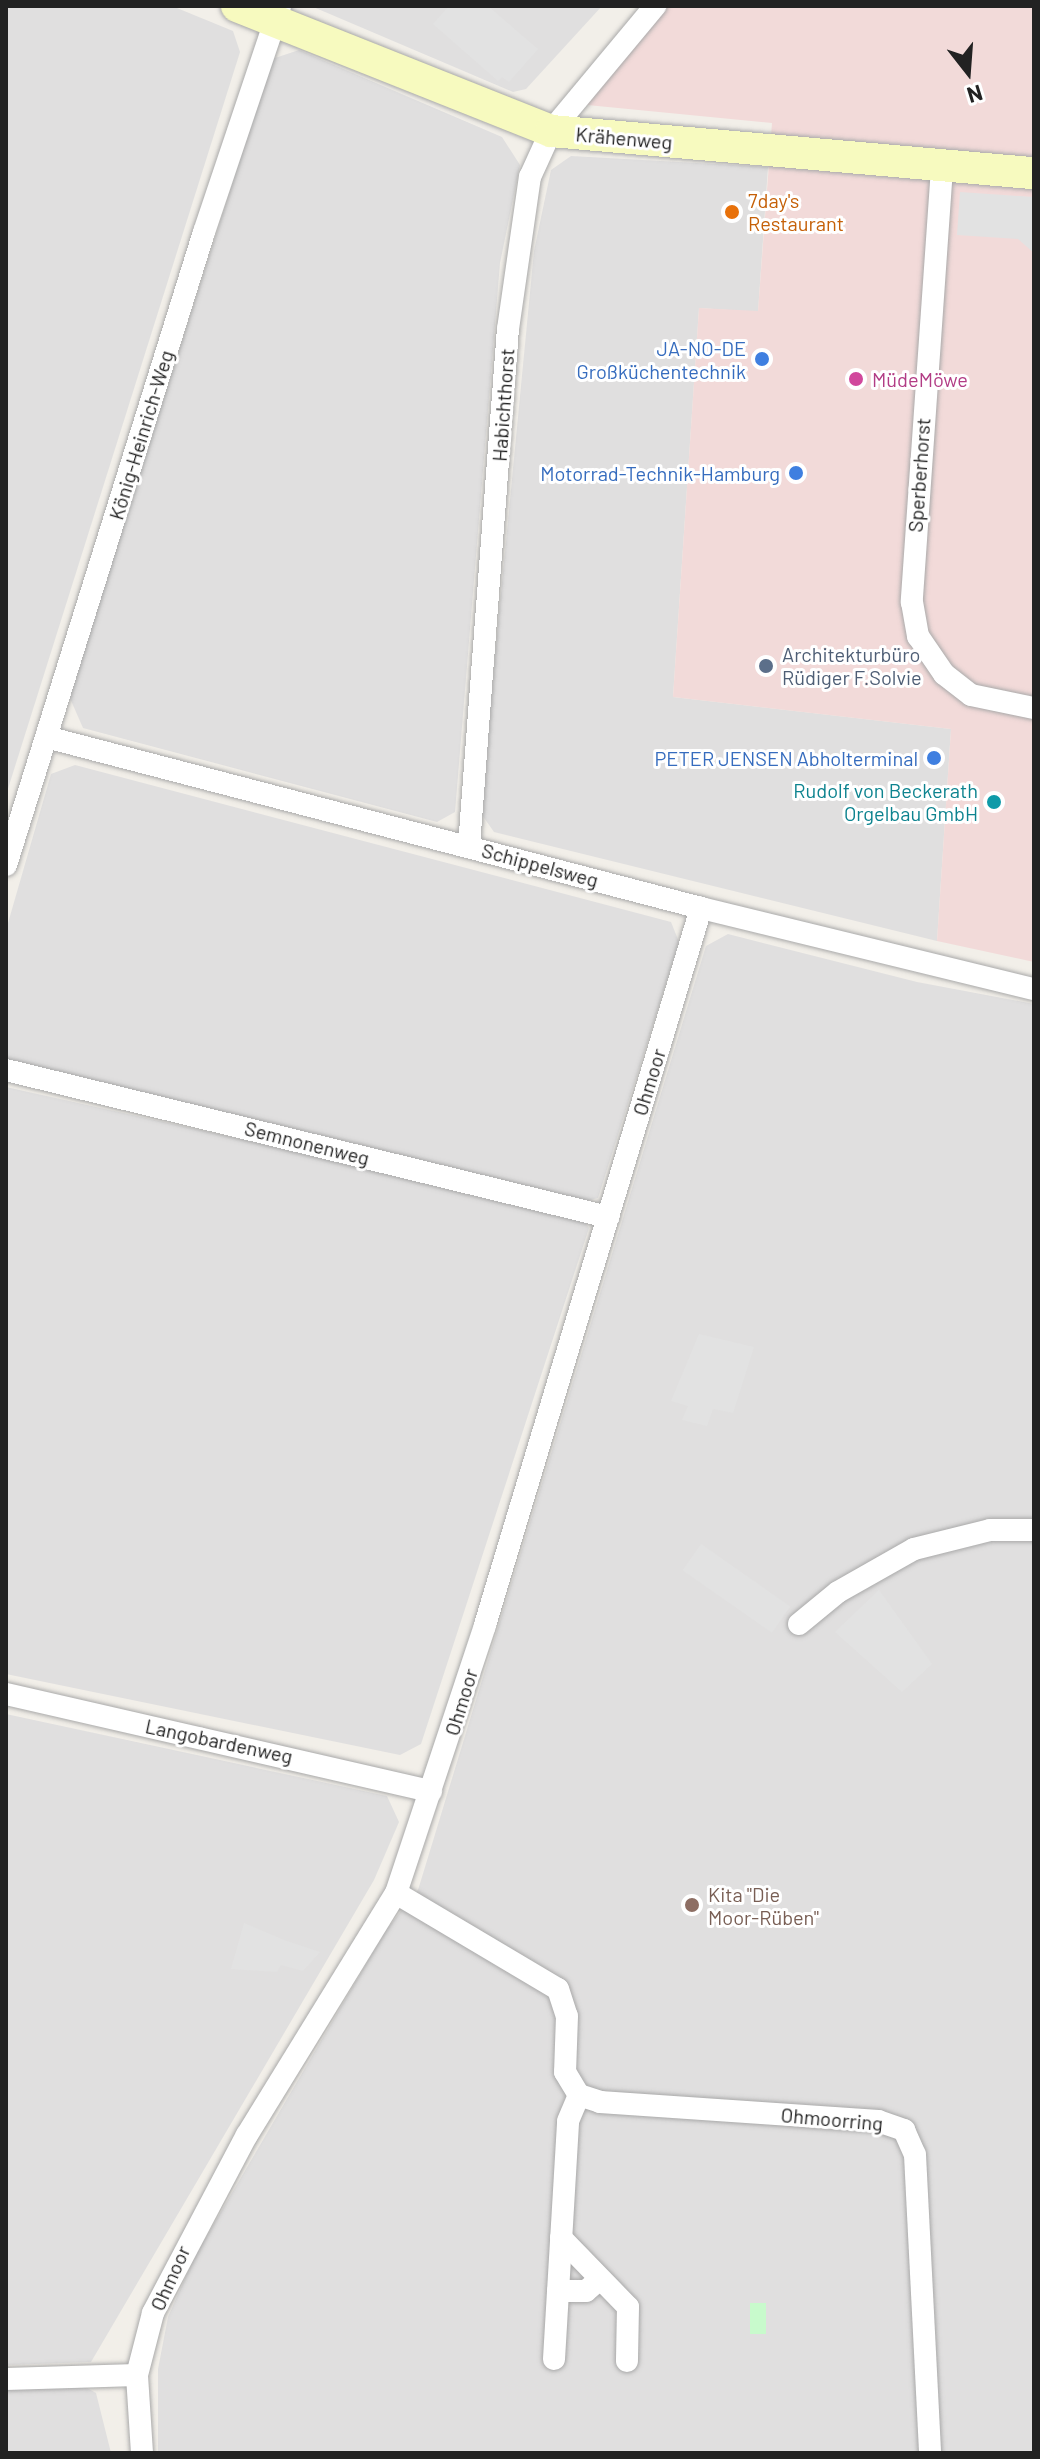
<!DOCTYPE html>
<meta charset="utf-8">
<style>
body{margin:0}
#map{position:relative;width:1040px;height:2459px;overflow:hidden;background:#f2efe9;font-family:Barlow,sans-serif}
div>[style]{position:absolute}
.residential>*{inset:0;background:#e0dfdf}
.commercial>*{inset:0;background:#f2dad9}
.park>*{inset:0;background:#c8facc;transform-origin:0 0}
.parking>*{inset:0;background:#e2e2e2;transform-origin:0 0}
.roads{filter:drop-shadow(0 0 2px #a9a9a9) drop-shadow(0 0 2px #a9a9a9)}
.street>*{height:22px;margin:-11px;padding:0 11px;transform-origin:11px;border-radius:11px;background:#fff}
.secondary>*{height:32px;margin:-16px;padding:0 16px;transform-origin:16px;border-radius:16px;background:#f7fabf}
.dots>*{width:22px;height:22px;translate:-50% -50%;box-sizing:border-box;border:4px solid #fff;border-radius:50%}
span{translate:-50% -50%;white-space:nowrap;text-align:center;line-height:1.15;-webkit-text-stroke:6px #fff;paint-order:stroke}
.street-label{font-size:20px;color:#222}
.food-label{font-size:20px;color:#c56008}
.left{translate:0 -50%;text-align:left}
.shop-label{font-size:20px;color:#366cbe}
.right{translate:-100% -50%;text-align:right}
.hotel-label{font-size:20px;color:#b23c85}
.service-label{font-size:20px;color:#4e5e75}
.culture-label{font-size:20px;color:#0d838f}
.education-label{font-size:20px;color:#785e54}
.frame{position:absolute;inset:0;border:8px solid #222;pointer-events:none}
.north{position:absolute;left:928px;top:32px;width:80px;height:80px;-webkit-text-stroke:6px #fff;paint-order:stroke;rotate:163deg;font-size:22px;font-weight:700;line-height:32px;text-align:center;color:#222}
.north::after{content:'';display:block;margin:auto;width:28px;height:36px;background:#222;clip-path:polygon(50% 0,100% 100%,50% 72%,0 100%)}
</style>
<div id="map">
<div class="residential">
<div style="clip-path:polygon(6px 6px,172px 6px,233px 31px,240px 52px,6px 795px)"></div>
<div style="clip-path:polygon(311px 6px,602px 6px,526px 89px,513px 92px)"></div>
<div style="clip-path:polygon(299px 50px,502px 137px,520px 165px,500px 263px,455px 812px,437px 822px,83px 728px,69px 696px,272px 59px)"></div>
<div style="clip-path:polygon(571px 156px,768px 167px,758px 312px,699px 308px,673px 697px,951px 729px,937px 941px,494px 832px,480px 812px,534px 251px,551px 170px)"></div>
<div style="clip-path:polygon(75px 765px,671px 922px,679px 942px,598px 1198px,587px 1201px,6px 1061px,6px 930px,51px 774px)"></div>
<div style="clip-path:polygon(728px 934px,917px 982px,1034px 1004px,1034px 2453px,158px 2453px,158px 2369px,168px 2317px,195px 2256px,386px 1930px,418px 1890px,706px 946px)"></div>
<div style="clip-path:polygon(6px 1087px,579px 1214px,589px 1228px,421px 1744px,400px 1755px,6px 1674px)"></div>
<div style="clip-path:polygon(6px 1714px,387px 1796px,399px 1822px,374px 1880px,91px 2362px,6px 2365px)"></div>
<div style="clip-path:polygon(73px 2380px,96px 2393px,111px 2453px,6px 2453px,6px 2385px)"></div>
</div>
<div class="commercial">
<div style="clip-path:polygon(663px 6px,1034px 6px,1034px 962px,937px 941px,951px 729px,673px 697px,699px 308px,758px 311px,772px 123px,577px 104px)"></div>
</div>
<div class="park">
<div style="left:750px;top:2303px;width:16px;height:31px"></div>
</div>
<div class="parking">
<div style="clip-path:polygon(449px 6px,488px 6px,538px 49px,509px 82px,502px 77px,498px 81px,433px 24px)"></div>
<div style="clip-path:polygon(960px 192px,1034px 197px,1034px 253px,1018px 239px,957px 235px)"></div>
<div style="clip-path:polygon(699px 1334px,754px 1347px,733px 1413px,713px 1409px,707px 1426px,682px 1420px,688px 1406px,671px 1401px)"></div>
<div style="left:701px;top:1544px;width:109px;height:32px;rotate:35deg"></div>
<div style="clip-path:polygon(879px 1590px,932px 1664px,902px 1692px,835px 1632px)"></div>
<div style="clip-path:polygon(244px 1923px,284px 1940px,320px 1952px,303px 1971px,281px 1965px,277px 1972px,231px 1969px)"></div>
</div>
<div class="roads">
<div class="street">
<div style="left:942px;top:168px;width:435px;rotate:94deg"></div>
<div style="left:912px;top:602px;width:35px;rotate:80deg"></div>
<div style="left:918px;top:636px;width:46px;rotate:55.6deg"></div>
<div style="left:944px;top:674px;width:34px;rotate:38deg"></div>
<div style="left:971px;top:695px;width:64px;rotate:11.7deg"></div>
<div style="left:46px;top:737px;width:677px;rotate:14.63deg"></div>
<div style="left:701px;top:908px;width:343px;rotate:13.7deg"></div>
<div style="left:469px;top:846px;width:518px;rotate:-85.69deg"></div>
<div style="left:508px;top:329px;width:154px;rotate:-81.8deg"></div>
<div style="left:530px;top:177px;width:51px;rotate:-65.5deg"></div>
<div style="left:551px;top:131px;width:163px;rotate:-50.2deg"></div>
<div style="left:6px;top:865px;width:663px;rotate:-72.63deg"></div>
<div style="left:204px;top:232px;width:238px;rotate:-71.4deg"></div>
<div style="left:6px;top:1070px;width:620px;rotate:13.72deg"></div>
<div style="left:799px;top:1624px;width:50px;rotate:-39.4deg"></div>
<div style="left:838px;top:1592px;width:87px;rotate:-29.5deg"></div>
<div style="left:914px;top:1549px;width:78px;rotate:-14deg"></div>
<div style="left:990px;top:1530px;width:44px"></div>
<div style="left:6px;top:1694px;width:436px;rotate:12.9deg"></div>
<div style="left:396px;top:1893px;width:188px;rotate:30.7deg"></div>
<div style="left:558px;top:1989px;width:28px;rotate:72deg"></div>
<div style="left:567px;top:2016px;width:56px;rotate:92deg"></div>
<div style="left:565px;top:2072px;width:27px;rotate:59deg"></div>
<div style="left:579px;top:2095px;width:22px;rotate:18deg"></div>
<div style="left:600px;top:2102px;width:279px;rotate:3.9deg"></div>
<div style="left:878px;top:2121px;width:28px;rotate:19deg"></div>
<div style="left:904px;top:2130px;width:27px;rotate:66deg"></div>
<div style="left:915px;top:2155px;width:298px;rotate:87.1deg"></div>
<div style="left:561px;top:2238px;width:96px;rotate:45.8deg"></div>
<div style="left:628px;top:2307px;width:54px;rotate:91.1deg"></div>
<div style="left:558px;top:2291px;width:28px"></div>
<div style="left:586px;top:2291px;width:18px;rotate:-41deg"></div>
<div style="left:554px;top:2359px;width:238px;rotate:-86.6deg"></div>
<div style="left:568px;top:2121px;width:28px;rotate:-67deg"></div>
<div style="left:6px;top:2379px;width:131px;rotate:-1.7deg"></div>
<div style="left:142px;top:2453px;width:78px;rotate:-93.7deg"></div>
<div style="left:137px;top:2375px;width:64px;rotate:-75.5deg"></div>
<div style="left:153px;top:2313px;width:201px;rotate:-62.2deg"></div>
<div style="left:247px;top:2135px;width:284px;rotate:-58.4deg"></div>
<div style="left:396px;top:1893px;width:282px;rotate:-71.6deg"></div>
<div style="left:485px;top:1625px;width:749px;rotate:-73.23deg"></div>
</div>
<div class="secondary">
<div style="left:237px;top:6px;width:338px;rotate:21.7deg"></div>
<div style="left:551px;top:131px;width:485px;rotate:5deg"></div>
</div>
</div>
<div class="dots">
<div style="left:732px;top:212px;background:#e8710a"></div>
<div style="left:762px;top:359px;background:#3f7fe0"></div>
<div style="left:856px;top:379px;background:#d1479c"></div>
<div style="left:796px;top:473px;background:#3f7fe0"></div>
<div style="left:766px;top:666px;background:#5c6f8a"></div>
<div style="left:934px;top:758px;background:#3f7fe0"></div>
<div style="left:994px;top:802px;background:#0f9aa8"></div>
<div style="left:692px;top:1905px;background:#8d6e63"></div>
</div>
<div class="street-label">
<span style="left:624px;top:138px;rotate:5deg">Krähenweg</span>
<span style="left:503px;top:405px;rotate:-86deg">Habichthorst</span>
<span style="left:141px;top:435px;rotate:-73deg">König-Heinrich-Weg</span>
<span style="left:919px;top:475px;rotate:-86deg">Sperberhorst</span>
<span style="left:540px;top:865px;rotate:15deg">Schippelsweg</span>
<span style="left:649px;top:1082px;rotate:-73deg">Ohmoor</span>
<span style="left:307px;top:1143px;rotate:14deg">Semnonenweg</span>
<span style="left:461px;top:1702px;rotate:-73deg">Ohmoor</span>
<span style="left:219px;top:1741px;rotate:12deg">Langobardenweg</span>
<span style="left:832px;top:2119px;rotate:5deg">Ohmoorring</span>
<span style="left:170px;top:2278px;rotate:-66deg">Ohmoor</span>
</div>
<div class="food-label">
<span class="left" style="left:748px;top:212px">7day's<br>Restaurant</span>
</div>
<div class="shop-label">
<span class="right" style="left:746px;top:360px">JA-NO-DE<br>Großküchentechnik</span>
<span class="right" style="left:780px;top:473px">Motorrad-Technik-Hamburg</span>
<span class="right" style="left:918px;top:758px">PETER JENSEN Abholterminal</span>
</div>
<div class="hotel-label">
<span class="left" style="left:872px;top:379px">MüdeMöwe</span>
</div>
<div class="service-label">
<span class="left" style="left:782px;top:666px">Architekturbüro<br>Rüdiger F.Solvie</span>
</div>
<div class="culture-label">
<span class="right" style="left:978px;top:802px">Rudolf von Beckerath<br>Orgelbau GmbH</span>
</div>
<div class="education-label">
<span class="left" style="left:708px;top:1906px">Kita "Die<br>Moor-Rüben"</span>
</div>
<div class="frame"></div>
<div class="north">N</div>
</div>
